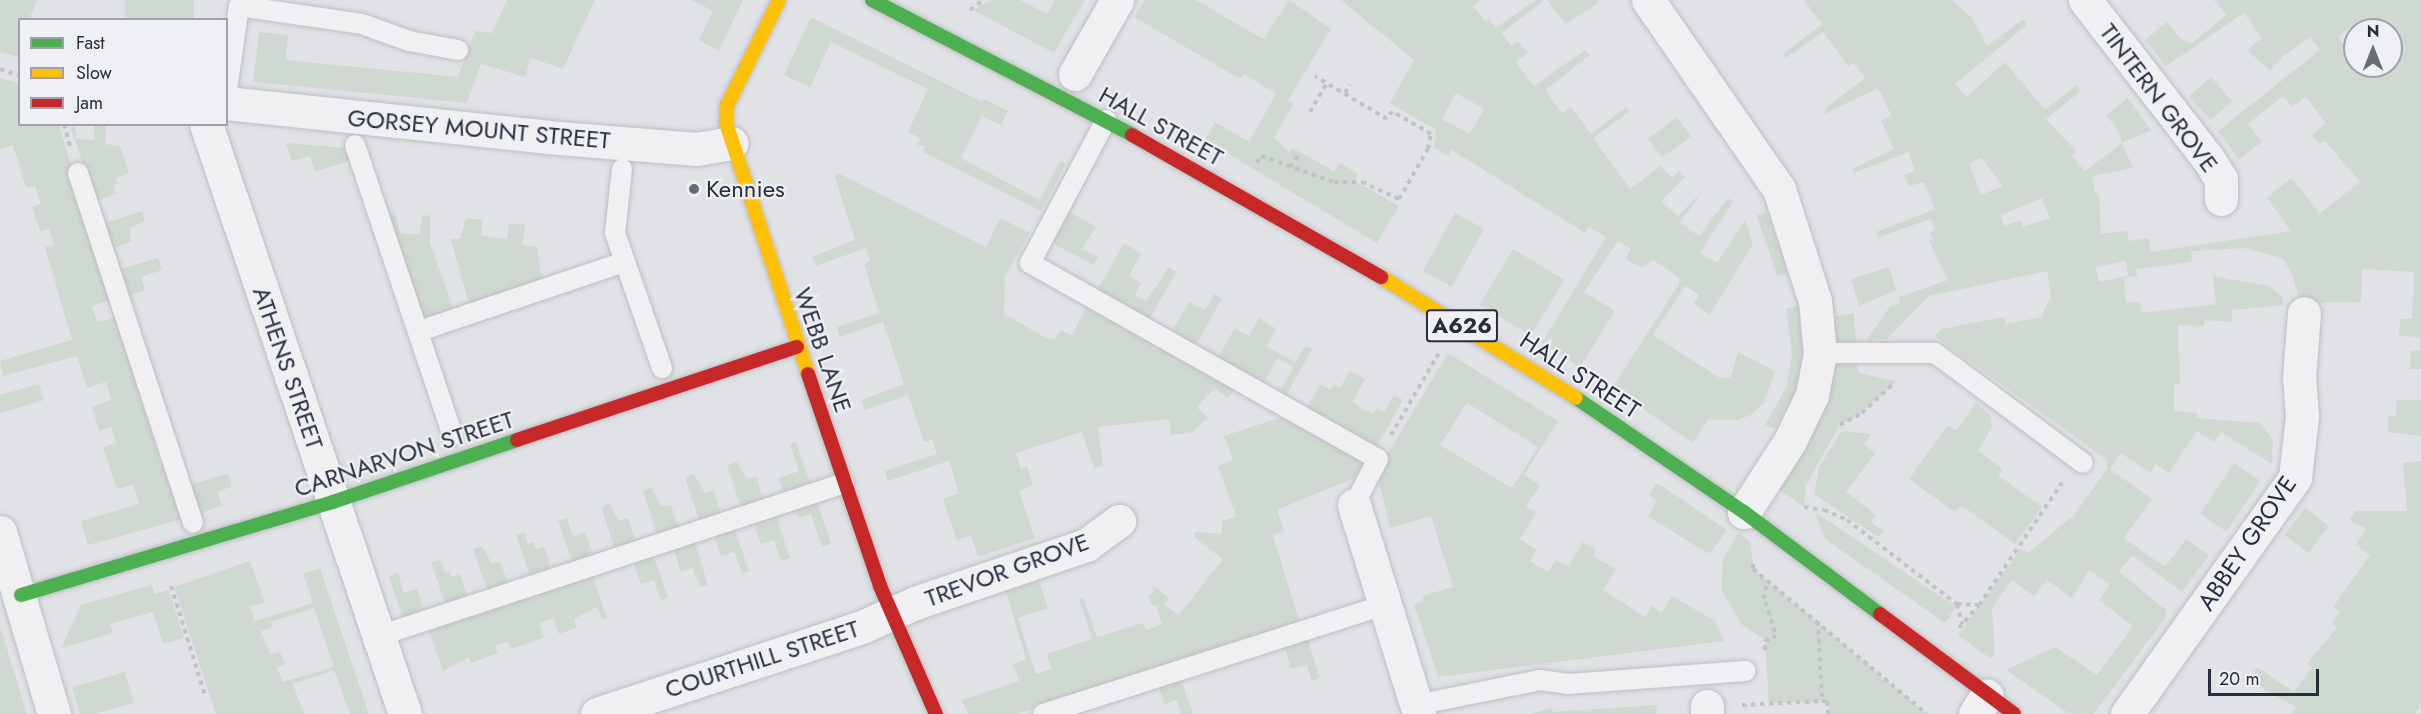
<!DOCTYPE html>
<style>
body{margin:0}
#map{position:relative;width:2421px;height:714px;overflow:hidden;background:#e0e2e5;font-family:Jost,sans-serif}
div>[style]{position:absolute}
.green>*{inset:0;background:#d0d9d1;transform-origin:0 0}
.path>*{height:4px;margin-top:-2px;transform-origin:0;background:repeating-linear-gradient(90deg,#c2c3c9 0 4.5px,transparent 0 9px)}
.roads{filter:drop-shadow(0 0 2px #bdbfc2) drop-shadow(0 0 2px #bdbfc2)}
.lane>*{height:20px;margin:-10px;padding:0 10px;transform-origin:10px;border-radius:10px;background:#f0f0f2}
.street>*{height:33px;margin:-16.5px;padding:0 16.5px;transform-origin:16.5px;border-radius:16.5px;background:#f0f0f2}
.fast>*{height:14px;margin:-7px;padding:0 7px;transform-origin:7px;border-radius:7px;background:#4caf50}
.slow>*{height:14px;margin:-7px;padding:0 7px;transform-origin:7px;border-radius:7px;background:#ffc107}
.jam>*{height:14px;margin:-7px;padding:0 7px;transform-origin:7px;border-radius:7px;background:#c62828}
.dots>*{width:16px;height:16px;translate:-50% -50%;box-sizing:border-box;border:3px solid #eef0f5;border-radius:50%}
span{translate:-50% -50%;white-space:nowrap;text-align:center;line-height:1.15;-webkit-text-stroke:4.5px #eef0f5;paint-order:stroke}
.shield-label span{padding:2px 4px;background:#eef0f5;border:2px solid;border-radius:4px;-webkit-text-stroke-width:0}
.shield-label{font-size:22px;color:#282d3e;font-weight:700}
.street-label{font-size:24px;color:#282d3e}
.poi-label{font-size:24px;color:#282d3e}
.left{translate:0 -50%;text-align:left}
.legend{position:absolute;left:18px;top:18px;width:210px;height:108px;box-sizing:border-box;background:#eef0f5;border:2px solid #9fa2ac;margin:0;padding:8px 10px;list-style:none;font-size:18px;color:#282d3e}
.legend li{display:flex;align-items:center;gap:12px;height:30px}
.legend b{width:30px;border:2px solid #9fa2ac}
.north{position:absolute;left:2343px;top:18px;width:60px;height:60px;box-sizing:border-box;background:#eef0f5;border:2px solid #9fa2ac;border-radius:50%;rotate:0deg;font-size:16px;font-weight:700;line-height:24px;text-align:center;color:#282d3e}
.north::after{content:'';display:block;margin:auto;width:21px;height:27px;background:#686c78;clip-path:polygon(50% 0,100% 100%,50% 72%,0 100%)}
.scale{position:absolute;left:2208px;top:669px;width:111px;height:27px;box-sizing:border-box;border:3px solid #282d3e;border-top:0;padding-left:8px;font-size:18px;line-height:21px;white-space:nowrap;color:#282d3e;-webkit-text-stroke:4px #eef0f5;paint-order:stroke}
</style>
<div id="map">
<div class="green">
<div style="clip-path:polygon(0 0,37px 0,30px 17px,36px 19px,20px 20px,19px 57px,0 52px)"></div>
<div style="left:125px;top:0;width:69px;height:19px"></div>
<div style="clip-path:polygon(507px 0,595px 0,563px 69px,531px 58px,525px 77px,481px 64px,467px 103px,253px 82px,259px 32px,288px 35px,286px 60px,458px 77px,475px 31px,492px 33px)"></div>
<div style="clip-path:polygon(691px 0,743px 0,719px 51px,699px 40px,713px 11px)"></div>
<div style="clip-path:polygon(991px 0,1020px 0,1047px 14px,1055px 0,1085px 0,1054px 53px,973px 10px)"></div>
<div style="clip-path:polygon(1145px 0,1196px 0,1263px 39px,1289px 0,1331px 29px,1288px 100px,1294px 103px,1274px 138px,1289px 152px,1292px 148px,1334px 171px,1340px 163px,1358px 174px,1355px 181px,1399px 206px,1377px 243px,1205px 140px,1215px 122px,1249px 142px,1276px 94px,1244px 74px,1240px 79px,1134px 17px)"></div>
<div style="clip-path:polygon(evenodd,1341px 0,1480px 0,1473px 6px,1485px 21px,1489px 19px,1496px 28px,1535px 0,1544px 0,1502px 33px,1511px 46px,1518px 41px,1528px 53px,1516px 62px,1534px 86px,1585px 50px,1590px 55px,1545px 90px,1562px 113px,1571px 107px,1591px 134px,1626px 107px,1629px 112px,1593px 138px,1630px 189px,1661px 166px,1672px 178px,1679px 171px,1685px 177px,1661px 201px,1678px 216px,1702px 192px,1680px 222px,1699px 236px,1728px 198px,1733px 202px,1700px 253px,1717px 263px,1745px 220px,1753px 244px,1710px 315px,1694px 304px,1699px 295px,1685px 286px,1653px 335px,1720px 378px,1731px 377px,1738px 352px,1775px 371px,1764px 403px,1751px 415px,1737px 420px,1708px 420px,1693px 443px,1612px 388px,1679px 284px,1679px 278px,1653px 260px,1641px 268px,1626px 259px,1631px 249px,1618px 241px,1584px 292px,1615px 311px,1580px 367px,1542px 343px,1606px 237px,1589px 227px,1585px 233px,1452px 150px,1449px 156px,1434px 148px,1436px 130px,1390px 103px,1414px 60px,1341px 0,1456px 93px,1484px 109px,1470px 134px,1442px 119px,1456px 93px)"></div>
<div style="clip-path:polygon(1547px 0,1596px 0,1598px 3px,1566px 24px)"></div>
<div style="clip-path:polygon(evenodd,1804px 0,1952px 0,1972px 18px,1987px 46px,2023px 19px,2027px 25px,1955px 84px,1967px 97px,2005px 62px,2045px 110px,2077px 85px,2081px 91px,2046px 119px,2076px 151px,2072px 156px,2085px 171px,2122px 143px,2118px 130px,2106px 115px,2128px 98px,2151px 130px,2122px 143px,2133px 168px,2092px 176px,2095px 193px,2099px 193px,2101px 234px,2127px 231px,2129px 241px,2149px 238px,2151px 252px,2291px 231px,2267px 198px,2291px 178px,2320px 213px,2360px 182px,2325px 141px,2320px 144px,2312px 135px,2326px 123px,2306px 97px,2292px 107px,2283px 96px,2248px 124px,2262px 142px,2239px 159px,2218px 131px,2320px 50px,2310px 37px,2283px 56px,2270px 71px,2247px 50px,2262px 38px,2244px 13px,2166px 66px,2145px 40px,2167px 22px,2179px 37px,2191px 44px,2226px 15px,2214px 0,2421px 0,2421px 369px,2410px 369px,2411px 351px,2420px 351px,2420px 337px,2399px 336px,2400px 319px,2412px 319px,2414px 272px,2362px 269px,2361px 302px,2300px 303px,2292px 273px,2282px 258px,2244px 248px,2191px 251px,2192px 262px,2136px 269px,2137px 276px,2124px 278px,2126px 303px,2140px 302px,2142px 313px,2216px 304px,2213px 276px,2268px 286px,2282px 296px,2284px 305px,2232px 310px,2232px 322px,2205px 320px,2204px 326px,2178px 325px,2180px 384px,2174px 385px,2174px 411px,2197px 413px,2197px 418px,2259px 423px,2273px 439px,2272px 464px,2221px 432px,2214px 442px,2197px 431px,2169px 473px,2156px 464px,2151px 473px,2121px 453px,2110px 469px,2152px 499px,2124px 538px,2165px 567px,2186px 539px,2209px 555px,2182px 592px,2132px 555px,2119px 572px,2166px 610px,2166px 617px,2094px 714px,2068px 713px,2006px 670px,2055px 647px,2097px 675px,2133px 626px,2099px 600px,2110px 584px,2089px 570px,2072px 598px,2047px 580px,2034px 596px,2012px 580px,1992px 608px,1995px 654px,1991px 659px,1958px 635px,2021px 549px,2028px 553px,2074px 515px,2108px 468px,2106px 459px,1934px 336px,1942px 329px,2004px 317px,2006px 324px,2041px 317px,2051px 296px,2047px 271px,1929px 296px,1887px 339px,1866px 341px,1891px 305px,1900px 304px,1899px 297px,1948px 280px,1929px 241px,1933px 239px,1930px 232px,1935px 230px,1931px 219px,1879px 237px,1876px 232px,1935px 209px,1924px 182px,1909px 186px,1904px 175px,1915px 171px,1909px 152px,1854px 173px,1852px 169px,1894px 149px,1881px 121px,1891px 115px,1878px 88px,1825px 114px,1825px 109px,1865px 78px,1854px 63px,1848px 66px,1823px 32px,1786px 58px,1783px 54px,1822px 24px,1804px 0,2360px 20px,2369px 30px,2391px 30px,2391px 66px,2355px 66px,2355px 49px,2349px 53px,2338px 37px,2360px 20px,1804px 0,1982px 158px,2003px 186px,1981px 195px,1969px 163px,1982px 158px,1804px 0,2042px 198px,2050px 218px,2023px 227px,2020px 220px,2004px 226px,2001px 215px,2042px 198px,1804px 0,2126px 261px,2128px 276px,2099px 282px,2096px 267px,2126px 261px)"></div>
<div style="clip-path:polygon(811px 17px,982px 102px,984px 99px,1008px 111px,1001px 125px,982px 116px,961px 158px,1040px 200px,1060px 161px,1066px 164px,1041px 211px,923px 152px,925px 146px,917px 145px,920px 138px,908px 132px,928px 89px,831px 42px,810px 87px,784px 75px)"></div>
<div style="left:2211px;top:77px;width:32px;height:29px;rotate:49deg"></div>
<div style="clip-path:polygon(0 78px,19px 83px,20px 124px,59px 125px,111px 300px,92px 306px,97px 322px,117px 317px,154px 431px,151px 432px,161px 465px,166px 463px,183px 519px,88px 545px,81px 521px,139px 504px,133px 485px,117px 489px,103px 447px,116px 443px,111px 427px,99px 431px,92px 407px,111px 400px,106px 382px,87px 388px,77px 356px,3px 376px,0 361px,72px 340px,45px 247px,54px 245px,49px 229px,40px 231px,32px 207px,41px 204px,35px 186px,26px 188px,13px 145px,0 149px)"></div>
<div style="left:1677px;top:117px;width:24px;height:36px;rotate:54deg"></div>
<div style="clip-path:polygon(70px 125px,75px 125px,76px 139px,94px 140px,94px 125px,106px 125px,105px 144px,120px 146px,129px 173px,116px 178px,118px 184px,113px 185px,116px 194px,95px 201px)"></div>
<div style="clip-path:polygon(286px 143px,348px 148px,352px 160px,315px 172px,310px 156px,292px 161px)"></div>
<div style="clip-path:polygon(838px 173px,986px 247px,1000px 218px,1030px 233px,1005px 276px,1004px 314px,1046px 338px,1055px 339px,1060px 330px,1072px 335px,1086px 307px,1235px 390px,1227px 398px,1215px 388px,1197px 407px,1208px 418px,1191px 433px,1171px 435px,1169px 419px,1098px 427px,1103px 466px,1094px 468px,1082px 432px,1016px 453px,1021px 469px,1027px 466px,1033px 485px,1019px 491px,1035px 538px,978px 557px,971px 536px,957px 540px,943px 499px,959px 493px,949px 461px,888px 481px,885px 471px,937px 454px,932px 440px,924px 442px,908px 395px,865px 410px,863px 405px,862px 400px,904px 384px,883px 322px,840px 337px,837px 327px,879px 313px,864px 264px,870px 261px,866px 248px,816px 266px,812px 257px,855px 240px,835px 177px)"></div>
<div style="clip-path:polygon(142px 211px,145px 222px,130px 227px,131px 242px,111px 249px,103px 224px)"></div>
<div style="clip-path:polygon(386px 212px,395px 213px,400px 233px,420px 235px,422px 215px,431px 216px,430px 243px,454px 310px,423px 321px)"></div>
<div style="clip-path:polygon(1070px 212px,1096px 227px,1082px 249px,1098px 257px,1094px 265px,1052px 243px)"></div>
<div style="left:1767px;top:212px;width:64px;height:11px;rotate:71deg"></div>
<div style="left:1455px;top:213px;width:33px;height:66px;rotate:29deg"></div>
<div style="clip-path:polygon(466px 218px,483px 220px,481px 235px,493px 238px,507px 239px,509px 223px,525px 225px,522px 245px,537px 247px,542px 281px,469px 305px,451px 239px,460px 239px)"></div>
<div style="clip-path:polygon(1124px 243px,1141px 253px,1129px 276px,1141px 283px,1135px 295px,1146px 301px,1169px 267px,1176px 272px,1149px 320px,1097px 291px)"></div>
<div style="left:1513px;top:249px;width:60px;height:65px;rotate:31deg"></div>
<div style="clip-path:polygon(158px 258px,162px 270px,141px 277px,145px 290px,127px 296px,118px 270px)"></div>
<div style="clip-path:polygon(1889px 267px,1896px 290px,1859px 306px,1851px 279px)"></div>
<div style="clip-path:polygon(1214px 294px,1222px 298px,1195px 347px,1171px 333px,1189px 302px,1205px 310px)"></div>
<div style="clip-path:polygon(1798px 306px,1804px 357px,1798px 387px,1775px 429px,1765px 425px,1786px 388px,1792px 354px,1786px 309px)"></div>
<div style="clip-path:polygon(1854px 313px,1858px 373px,1896px 381px,1862px 413px,1840px 425px,1806px 485px,1804px 507px,1765px 479px,1790px 441px,1818px 320px)"></div>
<div style="clip-path:polygon(1259px 318px,1276px 329px,1267px 347px,1295px 362px,1305px 346px,1312px 349px,1286px 396px,1279px 392px,1294px 367px,1278px 358px,1263px 384px,1217px 359px,1235px 328px,1249px 336px)"></div>
<div style="clip-path:polygon(evenodd,1448px 353px,1558px 421px,1524px 475px,1540px 485px,1526px 507px,1536px 513px,1520px 539px,1537px 550px,1530px 561px,1548px 572px,1556px 560px,1568px 567px,1583px 542px,1596px 550px,1593px 556px,1616px 569px,1603px 590px,1645px 617px,1651px 606px,1662px 612px,1672px 596px,1715px 621px,1724px 641px,1438px 677px,1414px 604px,1424px 601px,1422px 596px,1453px 587px,1431px 516px,1390px 528px,1378px 478px,1381px 465px,1448px 353px,1467px 403px,1538px 447px,1512px 488px,1440px 445px,1467px 403px)"></div>
<div style="clip-path:polygon(1350px 371px,1365px 379px,1352px 402px,1363px 409px,1374px 414px,1377px 408px,1384px 412px,1394px 395px,1403px 400px,1375px 449px,1306px 409px,1320px 384px,1331px 390px,1334px 385px,1340px 388px)"></div>
<div style="clip-path:polygon(39px 384px,44px 400px,0 413px,0 395px)"></div>
<div style="clip-path:polygon(2397px 400px,2421px 400px,2421px 436px,2388px 432px,2388px 416px,2396px 416px)"></div>
<div style="clip-path:polygon(1976px 403px,1990px 415px,1992px 427px,1978px 451px,2003px 469px,1998px 475px,2042px 507px,2015px 544px,1961px 505px,1955px 512px,1909px 479px,1948px 425px,1956px 431px)"></div>
<div style="clip-path:polygon(1282px 417px,1364px 462px,1354px 478px,1277px 510px,1284px 531px,1273px 535px,1300px 624px,1017px 714px,968px 714px,962px 700px,1019px 681px,1013px 664px,1026px 659px,1006px 591px,1039px 581px,1048px 608px,1018px 618px,1036px 674px,1051px 669px,1047px 654px,1092px 639px,1079px 598px,1083px 597px,1097px 637px,1143px 623px,1146px 630px,1162px 624px,1156px 605px,1152px 606px,1149px 595px,1155px 591px,1150px 583px,1169px 598px,1164px 605px,1179px 615px,1223px 559px,1195px 538px,1195px 532px,1222px 534px,1222px 521px,1236px 516px,1218px 466px,1233px 460px,1224px 436px)"></div>
<div style="clip-path:polygon(1842px 431px,1871px 434px,1864px 444px,1875px 453px,1846px 492px,1876px 515px,1871px 522px,1884px 531px,1878px 537px,1814px 494px,1819px 467px)"></div>
<div style="clip-path:polygon(796px 442px,811px 485px,784px 494px,779px 478px,799px 471px,790px 444px)"></div>
<div style="clip-path:polygon(2421px 461px,2421px 705px,2415px 714px,2292px 714px,2296px 707px,2249px 681px,2257px 667px,2294px 692px,2312px 667px,2307px 664px,2337px 627px,2332px 623px,2339px 612px,2333px 607px,2370px 555px,2356px 545px,2366px 529px,2350px 520px,2355px 511px,2407px 511px,2403px 463px)"></div>
<div style="clip-path:polygon(737px 462px,747px 479px,756px 476px,764px 500px,741px 508px,727px 465px)"></div>
<div style="left:2234px;top:463px;width:32px;height:61px;rotate:34deg"></div>
<div style="clip-path:polygon(228px 473px,232px 487px,217px 491px,222px 506px,199px 513px,190px 485px)"></div>
<div style="clip-path:polygon(694px 474px,705px 493px,714px 490px,721px 515px,700px 523px,685px 478px)"></div>
<div style="clip-path:polygon(1657px 483px,1727px 530px,1711px 552px,1707px 553px,1648px 516px,1657px 501px,1649px 495px)"></div>
<div style="clip-path:polygon(652px 488px,662px 507px,671px 505px,679px 529px,657px 536px,643px 491px)"></div>
<div style="clip-path:polygon(816px 499px,831px 544px,822px 547px,811px 514px,799px 518px,795px 506px)"></div>
<div style="clip-path:polygon(609px 503px,619px 521px,628px 518px,636px 543px,615px 550px,601px 507px)"></div>
<div style="left:2305px;top:508px;width:30px;height:34px;rotate:37deg"></div>
<div style="clip-path:polygon(1815px 512px,1956px 607px,1945px 623px,1825px 539px)"></div>
<div style="clip-path:polygon(775px 513px,790px 558px,781px 561px,774px 540px,761px 544px,753px 520px)"></div>
<div style="clip-path:polygon(567px 518px,573px 537px,585px 532px,594px 557px,573px 565px,558px 521px)"></div>
<div style="clip-path:polygon(734px 527px,749px 571px,742px 573px,734px 552px,721px 556px,713px 534px)"></div>
<div style="clip-path:polygon(524px 532px,528px 544px,533px 542px,536px 549px,544px 547px,552px 571px,531px 579px,516px 535px)"></div>
<div style="clip-path:polygon(1738px 532px,1750px 542px,1754px 570px,1927px 714px,1828px 714px,1827px 701px,1769px 703px,1765px 640px,1742px 625px,1721px 589px,1723px 560px)"></div>
<div style="clip-path:polygon(694px 540px,708px 585px,700px 587px,693px 568px,681px 572px,673px 547px)"></div>
<div style="clip-path:polygon(482px 546px,492px 564px,500px 561px,509px 586px,488px 592px,473px 549px)"></div>
<div style="clip-path:polygon(653px 554px,668px 598px,661px 600px,654px 580px,641px 584px,633px 561px)"></div>
<div style="clip-path:polygon(440px 560px,445px 572px,449px 571px,452px 577px,460px 574px,468px 598px,446px 606px,431px 562px)"></div>
<div style="clip-path:polygon(evenodd,250px 561px,265px 602px,250px 607px,255px 621px,313px 603px,303px 574px,320px 568px,369px 714px,350px 714px,334px 670px,293px 684px,304px 714px,216px 714px,174px 587px,250px 561px,314px 608px,334px 667px,283px 682px,277px 668px,285px 665px,280px 652px,270px 654px,261px 631px,273px 627px,271px 622px,314px 608px)"></div>
<div style="clip-path:polygon(398px 573px,404px 593px,417px 589px,425px 613px,403px 619px,389px 576px)"></div>
<div style="clip-path:polygon(592px 574px,607px 618px,602px 619px,597px 607px,574px 619px,576px 628px,559px 634px,554px 618px,540px 623px,544px 638px,511px 649px,508px 641px,502px 643px,495px 645px,498px 653px,471px 663px,469px 657px,443px 671px,428px 629px)"></div>
<div style="clip-path:polygon(152px 585px,155px 594px,169px 590px,184px 638px,163px 644px,153px 612px,110px 624px,113px 633px,61px 648px,81px 605px)"></div>
<div style="clip-path:polygon(0 626px,27px 714px,0 714px)"></div>
<div style="clip-path:polygon(1307px 637px,1320px 678px,1312px 681px,1307px 665px,1291px 669px,1284px 645px)"></div>
<div style="clip-path:polygon(125px 672px,134px 703px,95px 714px,80px 714px,72px 687px)"></div>
<div style="clip-path:polygon(1181px 679px,1193px 714px,1181px 714px,1177px 700px,1164px 704px,1159px 686px)"></div>
<div style="clip-path:polygon(1656px 705px,1657px 714px,1531px 714px,1551px 708px,1553px 712px)"></div>
</div>
<div class="path">
<div style="left:970px;top:10px;width:17px;rotate:-36deg"></div>
<div style="left:0;top:69px;width:21px;rotate:19deg"></div>
<div style="left:1345px;top:93px;width:10px;rotate:-61deg"></div>
<div style="left:1310px;top:112px;width:34px;rotate:-60deg"></div>
<div style="left:64px;top:124px;width:24px;rotate:75deg"></div>
<div style="left:1257px;top:163px;width:8px;rotate:-60deg"></div>
<div style="left:1261px;top:156px;width:77px;rotate:19.6deg"></div>
<div style="left:1334px;top:182px;width:28px"></div>
<div style="left:1362px;top:182px;width:41px;rotate:24.7deg"></div>
<div style="left:1399px;top:199px;width:58px;rotate:-59.9deg"></div>
<div style="left:1428px;top:149px;width:15px;rotate:-79deg"></div>
<div style="left:1431px;top:134px;width:45px;rotate:-149.5deg"></div>
<div style="left:1392px;top:111px;width:9px;rotate:122deg"></div>
<div style="left:1387px;top:119px;width:84px;rotate:-149.2deg"></div>
<div style="left:1290px;top:167px;width:18px;rotate:-56deg"></div>
<div style="left:1840px;top:425px;width:25px;rotate:-29deg"></div>
<div style="left:1862px;top:413px;width:44px;rotate:-43.2deg"></div>
<div style="left:1391px;top:435px;width:95px;rotate:-59.7deg"></div>
<div style="left:1804px;top:507px;width:20px;rotate:9deg"></div>
<div style="left:1824px;top:510px;width:25px;rotate:23deg"></div>
<div style="left:1847px;top:520px;width:138px;rotate:37.4deg"></div>
<div style="left:1957px;top:604px;width:22px;rotate:3deg"></div>
<div style="left:1979px;top:605px;width:148px;rotate:-55.8deg"></div>
<div style="left:1753px;top:564px;width:5px;rotate:90deg"></div>
<div style="left:1753px;top:569px;width:226px;rotate:39.8deg"></div>
<div style="left:171px;top:586px;width:114px;rotate:72.7deg"></div>
<div style="left:1957px;top:604px;width:21px;rotate:76deg"></div>
<div style="left:1818px;top:621px;width:80px;rotate:87.1deg"></div>
<div style="left:1822px;top:701px;width:5px"></div>
<div style="left:1827px;top:701px;width:13px;rotate:86deg"></div>
<div style="left:1959px;top:628px;width:30px;rotate:-49deg"></div>
<div style="left:1765px;top:650px;width:10px;rotate:-90deg"></div>
<div style="left:1765px;top:640px;width:9px;rotate:-6deg"></div>
<div style="left:1774px;top:639px;width:7px;rotate:-82deg"></div>
<div style="left:1775px;top:632px;width:35px;rotate:-108deg"></div>
<div style="left:1764px;top:599px;width:19px;rotate:-81deg"></div>
<div style="left:1742px;top:705px;width:80px;rotate:-2.9deg"></div>
</div>
<div class="roads">
<div class="lane">
<div style="left:226px;top:97px;width:92px;rotate:-81.9deg"></div>
<div style="left:239px;top:6px;width:124px;rotate:8.3deg"></div>
<div style="left:362px;top:24px;width:50px;rotate:19.9deg"></div>
<div style="left:409px;top:41px;width:50px;rotate:10.4deg"></div>
<div style="left:1106px;top:120px;width:162px;rotate:118deg"></div>
<div style="left:1030px;top:263px;width:399px;rotate:29.4deg"></div>
<div style="left:1378px;top:459px;width:52px;rotate:117.6deg"></div>
<div style="left:355px;top:145px;width:307px;rotate:71.4deg"></div>
<div style="left:622px;top:169px;width:64px;rotate:96.2deg"></div>
<div style="left:615px;top:233px;width:143px;rotate:70.8deg"></div>
<div style="left:78px;top:173px;width:368px;rotate:71.8deg"></div>
<div style="left:419px;top:331px;width:216px;rotate:-18.6deg"></div>
<div style="left:1820px;top:353px;width:115px"></div>
<div style="left:1935px;top:353px;width:184px;rotate:36.6deg"></div>
<div style="left:379px;top:636px;width:489px;rotate:-18.2deg"></div>
<div style="left:1416px;top:705px;width:126px;rotate:-11.4deg"></div>
<div style="left:1540px;top:680px;width:28px;rotate:8deg"></div>
<div style="left:1568px;top:684px;width:178px;rotate:-4.2deg"></div>
<div style="left:1043px;top:714px;width:359px;rotate:-17.7deg"></div>
</div>
<div class="street">
<div style="left:1648px;top:0;width:230px;rotate:55.3deg"></div>
<div style="left:1779px;top:189px;width:118px;rotate:72.2deg"></div>
<div style="left:1815px;top:301px;width:52px;rotate:84.5deg"></div>
<div style="left:1820px;top:353px;width:43px;rotate:100.8deg"></div>
<div style="left:1812px;top:395px;width:51px;rotate:115.6deg"></div>
<div style="left:1790px;top:441px;width:85px;rotate:122.9deg"></div>
<div style="left:2085px;top:0;width:202px;rotate:52.2deg"></div>
<div style="left:2209px;top:160px;width:22px;rotate:58deg"></div>
<div style="left:2221px;top:179px;width:20px;rotate:90deg"></div>
<div style="left:1075px;top:74px;width:85px;rotate:-60.4deg"></div>
<div style="left:226px;top:103px;width:335px;rotate:6deg"></div>
<div style="left:559px;top:138px;width:138px;rotate:4.6deg"></div>
<div style="left:697px;top:149px;width:35px;rotate:-10deg"></div>
<div style="left:206px;top:124px;width:623px;rotate:71.36deg"></div>
<div style="left:1354px;top:505px;width:219px;rotate:72.7deg"></div>
<div style="left:0;top:532px;width:190px;rotate:73.5deg"></div>
<div style="left:1707px;top:706px;width:8px;rotate:90deg"></div>
<div style="left:597px;top:714px;width:281px;rotate:-18.2deg"></div>
<div style="left:864px;top:626px;width:56px;rotate:-24.3deg"></div>
<div style="left:915px;top:603px;width:181px;rotate:-18.7deg"></div>
<div style="left:1086px;top:545px;width:41px;rotate:-36deg"></div>
<div style="left:1975px;top:714px;width:22px;rotate:-58deg"></div>
<div style="left:2127px;top:714px;width:290px;rotate:-54.6deg"></div>
<div style="left:2295px;top:478px;width:61px;rotate:-83.5deg"></div>
<div style="left:2302px;top:417px;width:39px;rotate:-94deg"></div>
<div style="left:2299px;top:378px;width:65px;rotate:-85.6deg"></div>
</div>
<div class="fast">
<div style="left:872px;top:0;width:293px;rotate:27.4deg"></div>
<div style="left:1576px;top:398px;width:203px;rotate:34.2deg"></div>
<div style="left:1744px;top:512px;width:170px;rotate:36.9deg"></div>
<div style="left:21px;top:595px;width:326px;rotate:-16.6deg"></div>
<div style="left:333px;top:502px;width:194px;rotate:-18.6deg"></div>
</div>
<div class="slow">
<div style="left:779px;top:0;width:117px;rotate:116.3deg"></div>
<div style="left:727px;top:105px;width:18px;rotate:93deg"></div>
<div style="left:726px;top:123px;width:264px;rotate:71.9deg"></div>
<div style="left:1381px;top:277px;width:229px;rotate:31.8deg"></div>
</div>
<div class="jam">
<div style="left:1132px;top:135px;width:287px;rotate:29.7deg"></div>
<div style="left:808px;top:374px;width:224px;rotate:71.2deg"></div>
<div style="left:880px;top:586px;width:140px;rotate:66.4deg"></div>
<div style="left:517px;top:440px;width:295px;rotate:-18.4deg"></div>
<div style="left:1880px;top:614px;width:167px;rotate:36.7deg"></div>
</div>
</div>
<div class="dots">
<div style="left:694px;top:189px;background:#686c78"></div>
</div>
<div class="shield-label">
<span style="left:1462px;top:326px">A626</span>
</div>
<div class="street-label">
<span style="left:2159px;top:98px;rotate:53deg">TINTERN GROVE</span>
<span style="left:1161px;top:126px;rotate:29deg">HALL STREET</span>
<span style="left:479px;top:129px;rotate:5deg">GORSEY MOUNT STREET</span>
<span style="left:823px;top:350px;rotate:71deg">WEBB LANE</span>
<span style="left:288px;top:368px;rotate:71deg">ATHENS STREET</span>
<span style="left:1580px;top:375px;rotate:33deg">HALL STREET</span>
<span style="left:404px;top:454px;rotate:-18deg">CARNARVON STREET</span>
<span style="left:2247px;top:543px;rotate:-56deg">ABBEY GROVE</span>
<span style="left:1007px;top:570px;rotate:-20deg">TREVOR GROVE</span>
<span style="left:762px;top:659px;rotate:-18deg">COURTHILL STREET</span>
</div>
<div class="poi-label">
<span class="left" style="left:706px;top:189px">Kennies</span>
</div>
<ul class="legend">
<li><b style="height:8px;background:#4caf50"></b>Fast</li>
<li><b style="height:8px;background:#ffc107"></b>Slow</li>
<li><b style="height:8px;background:#c62828"></b>Jam</li>
</ul>
<div class="north">N</div>
<div class="scale">20 m</div>
</div>
